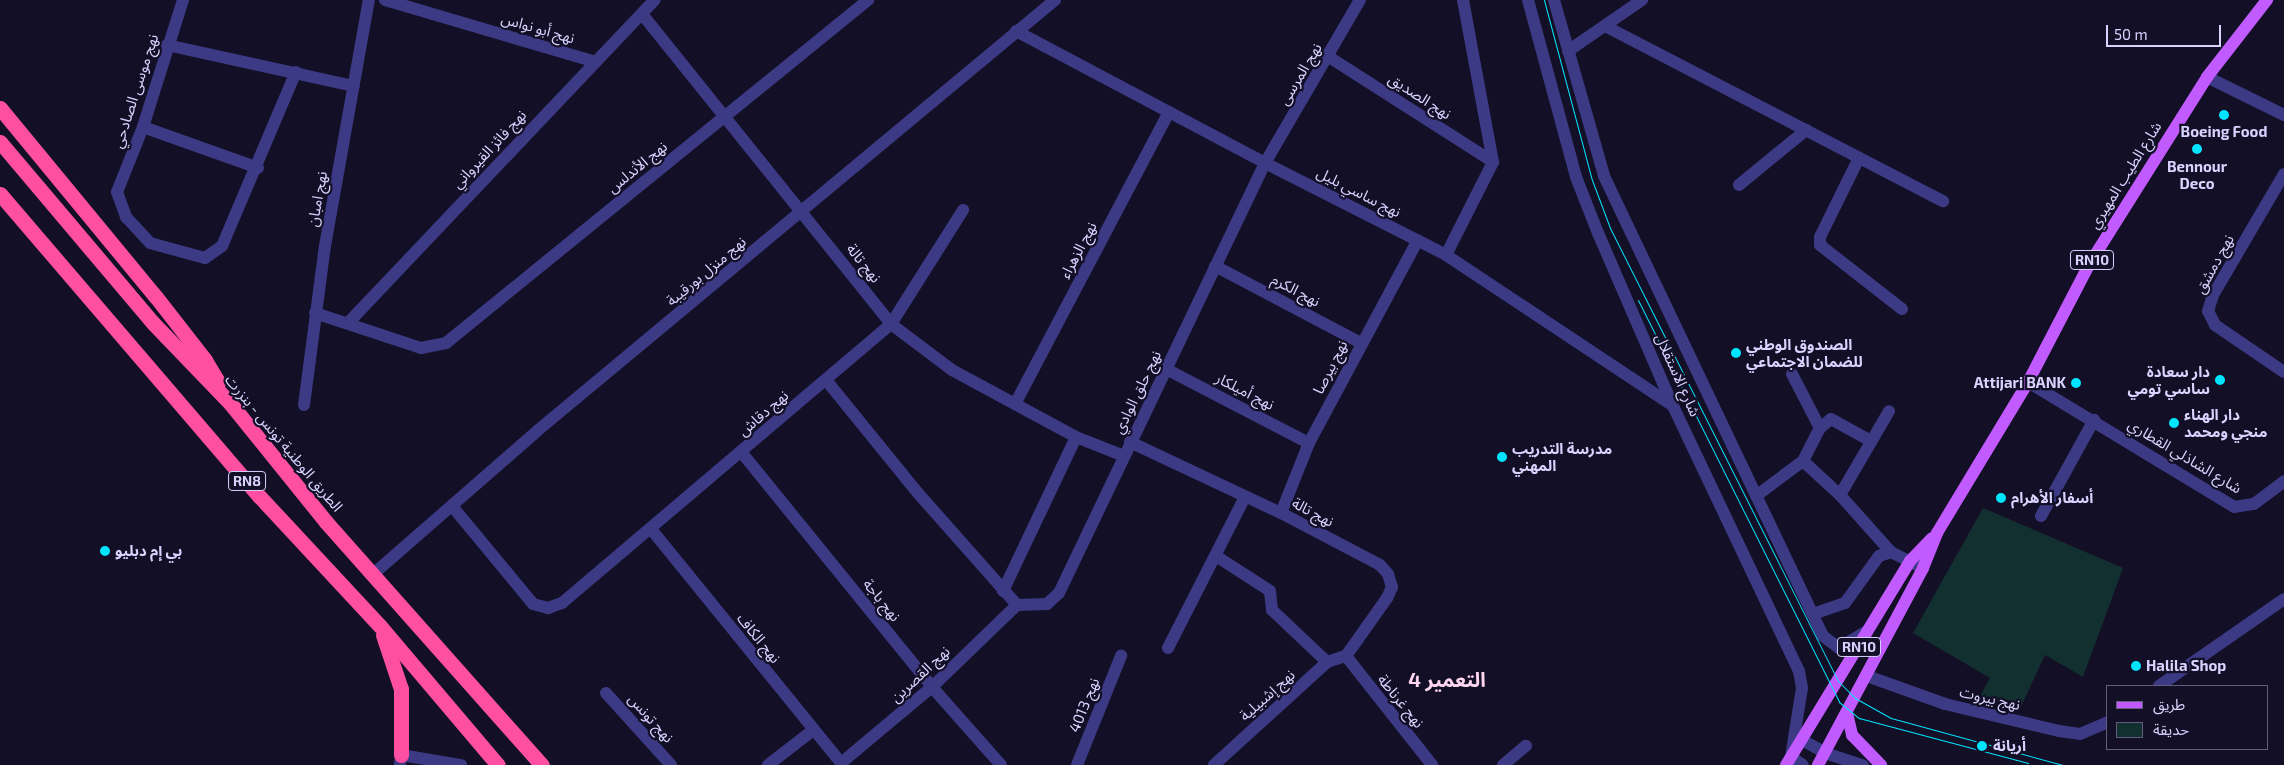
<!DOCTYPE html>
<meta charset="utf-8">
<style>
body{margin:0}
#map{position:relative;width:2284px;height:765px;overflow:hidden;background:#130f26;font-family:"Exo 2","Noto Sans Arabic",sans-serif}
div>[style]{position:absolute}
.green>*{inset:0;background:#12302f}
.minor>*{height:12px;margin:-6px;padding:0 6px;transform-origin:6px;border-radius:6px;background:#3d3a85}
.tertiary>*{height:12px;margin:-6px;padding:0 6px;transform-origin:6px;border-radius:6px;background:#3d3a85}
.primary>*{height:12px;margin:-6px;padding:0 6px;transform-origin:6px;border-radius:6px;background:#c25bff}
.motorway>*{height:15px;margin:-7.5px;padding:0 7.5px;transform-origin:7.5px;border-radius:7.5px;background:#ff4fa3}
.tram>*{height:1px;margin:-0.5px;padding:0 0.5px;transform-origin:0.5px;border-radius:0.5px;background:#00e5ff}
.dots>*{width:14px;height:14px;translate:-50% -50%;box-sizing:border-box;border:2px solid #130f26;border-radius:50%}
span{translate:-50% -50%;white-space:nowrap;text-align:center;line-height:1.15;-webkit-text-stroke:4.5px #130f26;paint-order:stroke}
.shield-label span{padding:1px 4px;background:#130f26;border:1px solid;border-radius:4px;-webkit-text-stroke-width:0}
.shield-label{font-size:14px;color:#d9d4ff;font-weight:700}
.street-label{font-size:15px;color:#d9d4ff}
.poi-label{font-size:15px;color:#d9d4ff;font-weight:700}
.left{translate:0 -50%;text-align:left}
.right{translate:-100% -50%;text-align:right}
.district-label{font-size:20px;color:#ffd6f0;font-weight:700}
.legend{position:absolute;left:2106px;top:685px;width:162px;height:65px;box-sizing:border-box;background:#130f26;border:1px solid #625e7d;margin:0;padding:6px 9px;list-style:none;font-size:15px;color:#d9d4ff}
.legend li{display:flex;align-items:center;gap:10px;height:25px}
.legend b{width:25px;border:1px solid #625e7d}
.scale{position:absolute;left:2106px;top:25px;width:115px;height:22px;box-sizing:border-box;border:2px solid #d9d4ff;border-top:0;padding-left:6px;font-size:15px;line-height:18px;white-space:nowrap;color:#d9d4ff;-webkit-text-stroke:4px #130f26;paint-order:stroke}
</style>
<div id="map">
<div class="green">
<div style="clip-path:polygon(1983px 508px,2123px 568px,2083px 677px,2045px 655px,2019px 711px,1980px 696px,1990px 678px,1913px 633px)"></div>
</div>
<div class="minor">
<div style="left:183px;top:0;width:133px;rotate:107.5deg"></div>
<div style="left:143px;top:127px;width:70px;rotate:111.8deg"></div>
<div style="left:117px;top:192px;width:27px;rotate:70deg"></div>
<div style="left:126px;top:217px;width:35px;rotate:47deg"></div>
<div style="left:150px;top:243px;width:57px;rotate:15.3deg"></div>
<div style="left:205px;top:258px;width:21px;rotate:-35deg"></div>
<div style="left:222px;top:246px;width:189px;rotate:-67deg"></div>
<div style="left:385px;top:0;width:219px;rotate:16.4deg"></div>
<div style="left:642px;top:14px;width:398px;rotate:51.2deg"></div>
<div style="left:891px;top:324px;width:76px;rotate:37deg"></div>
<div style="left:952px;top:370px;width:141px;rotate:28.4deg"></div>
<div style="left:1076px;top:437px;width:52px;rotate:21.6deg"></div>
<div style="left:1605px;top:26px;width:381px;rotate:27.4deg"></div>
<div style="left:1016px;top:31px;width:282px;rotate:27.9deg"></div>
<div style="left:1265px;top:163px;width:203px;rotate:26.9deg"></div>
<div style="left:1446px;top:255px;width:273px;rotate:33.6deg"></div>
<div style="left:167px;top:45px;width:191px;rotate:12.4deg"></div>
<div style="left:1568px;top:51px;width:90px;rotate:-34.6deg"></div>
<div style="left:1329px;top:57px;width:195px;rotate:32.6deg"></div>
<div style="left:2207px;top:77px;width:86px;rotate:26.3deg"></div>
<div style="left:143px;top:127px;width:122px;rotate:19.6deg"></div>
<div style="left:1859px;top:158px;width:88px;rotate:116.3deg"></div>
<div style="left:1820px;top:237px;width:8px;rotate:90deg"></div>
<div style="left:1820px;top:245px;width:104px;rotate:38deg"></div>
<div style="left:2284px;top:174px;width:140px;rotate:120.4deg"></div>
<div style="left:2213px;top:295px;width:17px;rotate:107deg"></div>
<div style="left:2208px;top:311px;width:16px;rotate:63deg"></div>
<div style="left:2215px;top:325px;width:83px;rotate:34.3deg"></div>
<div style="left:1739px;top:185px;width:87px;rotate:-39.4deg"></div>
<div style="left:1446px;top:255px;width:104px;rotate:-63.2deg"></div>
<div style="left:1493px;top:162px;width:165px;rotate:-100.5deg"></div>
<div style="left:1215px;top:266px;width:165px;rotate:27.8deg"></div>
<div style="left:315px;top:313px;width:112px;rotate:18.3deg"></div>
<div style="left:421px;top:348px;width:25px;rotate:-11deg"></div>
<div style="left:446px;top:343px;width:544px;rotate:-39.1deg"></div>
<div style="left:349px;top:322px;width:444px;rotate:-46.5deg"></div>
<div style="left:1166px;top:369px;width:161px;rotate:27.4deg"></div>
<div style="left:1792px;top:374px;width:61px;rotate:62.6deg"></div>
<div style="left:826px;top:380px;width:144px;rotate:50.9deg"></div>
<div style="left:917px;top:492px;width:151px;rotate:48.5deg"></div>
<div style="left:2028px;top:382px;width:241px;rotate:31.2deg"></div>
<div style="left:2234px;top:507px;width:20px;rotate:-9deg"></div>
<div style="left:2254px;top:504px;width:38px;rotate:-37deg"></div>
<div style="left:1015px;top:404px;width:330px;rotate:-62.2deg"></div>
<div style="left:304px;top:405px;width:160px;rotate:-82.5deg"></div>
<div style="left:325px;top:246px;width:250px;rotate:-79.9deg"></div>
<div style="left:1130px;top:442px;width:167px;rotate:25.2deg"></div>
<div style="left:1281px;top:513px;width:112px;rotate:27.7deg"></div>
<div style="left:1380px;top:565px;width:12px;rotate:48deg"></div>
<div style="left:1388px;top:574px;width:14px;rotate:73deg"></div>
<div style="left:1392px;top:587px;width:12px;rotate:114deg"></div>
<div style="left:1387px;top:598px;width:71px;rotate:125.3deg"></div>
<div style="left:742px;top:453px;width:301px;rotate:50.9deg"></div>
<div style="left:932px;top:687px;width:104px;rotate:48.5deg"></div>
<div style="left:1803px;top:461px;width:50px;rotate:42.6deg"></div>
<div style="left:1840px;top:495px;width:76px;rotate:48.2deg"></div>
<div style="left:1840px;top:495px;width:97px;rotate:-59.7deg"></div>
<div style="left:1756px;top:496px;width:59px;rotate:-36.7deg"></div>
<div style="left:1803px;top:461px;width:37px;rotate:-63deg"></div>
<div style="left:1820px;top:428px;width:14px;rotate:-39deg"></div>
<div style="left:1831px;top:419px;width:46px;rotate:28.8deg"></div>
<div style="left:452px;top:506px;width:127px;rotate:50.4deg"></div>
<div style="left:533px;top:604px;width:16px;rotate:15deg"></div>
<div style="left:548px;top:608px;width:15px;rotate:-20deg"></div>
<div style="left:562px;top:603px;width:431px;rotate:-40.3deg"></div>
<div style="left:891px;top:324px;width:135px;rotate:-57.7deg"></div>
<div style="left:1281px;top:513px;width:75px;rotate:-68.2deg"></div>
<div style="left:1309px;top:443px;width:230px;rotate:-61.8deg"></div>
<div style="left:2041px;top:516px;width:110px;rotate:-61.1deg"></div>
<div style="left:651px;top:529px;width:304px;rotate:50.9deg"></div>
<div style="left:1216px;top:556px;width:64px;rotate:32.9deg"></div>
<div style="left:1270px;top:591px;width:19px;rotate:84deg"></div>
<div style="left:1272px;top:610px;width:76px;rotate:43.4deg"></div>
<div style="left:379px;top:569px;width:210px;rotate:-41.1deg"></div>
<div style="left:537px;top:431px;width:674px;rotate:-39.76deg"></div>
<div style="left:1003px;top:591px;width:170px;rotate:-64.6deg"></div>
<div style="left:1017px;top:605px;width:30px;rotate:-2deg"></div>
<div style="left:1047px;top:604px;width:16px;rotate:-43deg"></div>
<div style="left:1059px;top:593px;width:477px;rotate:-64.4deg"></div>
<div style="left:1265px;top:163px;width:189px;rotate:-59.8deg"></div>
<div style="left:1813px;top:614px;width:34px;rotate:-19deg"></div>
<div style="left:1845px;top:603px;width:58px;rotate:-54.1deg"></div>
<div style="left:1879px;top:556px;width:13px;rotate:-18deg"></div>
<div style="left:1891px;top:552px;width:36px;rotate:27deg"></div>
<div style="left:1168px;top:648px;width:169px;rotate:-63deg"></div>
<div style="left:1346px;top:656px;width:139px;rotate:51.7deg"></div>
<div style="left:606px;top:693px;width:97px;rotate:47.9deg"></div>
<div style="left:841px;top:763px;width:119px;rotate:-39.9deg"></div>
<div style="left:932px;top:687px;width:118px;rotate:-44deg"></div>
<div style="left:400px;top:765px;width:10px;rotate:-84deg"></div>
<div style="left:401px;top:755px;width:61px;rotate:9.5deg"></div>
<div style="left:768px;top:765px;width:56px;rotate:-37.7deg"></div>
<div style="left:1077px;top:765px;width:118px;rotate:-68deg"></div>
<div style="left:1214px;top:765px;width:153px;rotate:-42.3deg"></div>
<div style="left:1327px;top:662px;width:20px;rotate:-18deg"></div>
<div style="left:1503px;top:765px;width:30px;rotate:-40deg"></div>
</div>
<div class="tertiary">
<div style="left:1528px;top:0;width:183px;rotate:74.8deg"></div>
<div style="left:1576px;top:177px;width:60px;rotate:68.6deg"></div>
<div style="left:1598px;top:233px;width:189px;rotate:66.6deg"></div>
<div style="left:1673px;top:406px;width:293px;rotate:64.6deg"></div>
<div style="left:1799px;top:671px;width:17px;rotate:80deg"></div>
<div style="left:1802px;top:688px;width:70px;rotate:99.1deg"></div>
<div style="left:1791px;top:757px;width:14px;rotate:34deg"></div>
<div style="left:1554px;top:0;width:183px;rotate:74.1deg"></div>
<div style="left:1604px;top:176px;width:509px;rotate:64.54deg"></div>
<div style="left:1823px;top:636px;width:20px;rotate:37deg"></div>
<div style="left:1839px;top:648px;width:33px;rotate:-31deg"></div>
<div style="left:1867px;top:676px;width:83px;rotate:19.7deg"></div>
<div style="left:1945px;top:704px;width:117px;rotate:13.3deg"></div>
<div style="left:2059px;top:731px;width:21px;rotate:8deg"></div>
<div style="left:2080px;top:734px;width:30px;rotate:-23deg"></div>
<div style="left:2159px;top:686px;width:152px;rotate:-34.8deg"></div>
<div style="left:1802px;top:740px;width:26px;rotate:29deg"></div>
<div style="left:1825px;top:753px;width:40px;rotate:18deg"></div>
</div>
<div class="primary">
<div style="left:1847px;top:713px;width:23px;rotate:77deg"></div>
<div style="left:1852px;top:735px;width:42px;rotate:46deg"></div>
<div style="left:1786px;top:765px;width:239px;rotate:-58.7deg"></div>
<div style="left:1910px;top:561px;width:32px;rotate:-46deg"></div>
<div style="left:1818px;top:765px;width:223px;rotate:-61.9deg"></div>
<div style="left:1923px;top:568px;width:38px;rotate:-68deg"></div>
<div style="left:1937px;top:533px;width:176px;rotate:-58.9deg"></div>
<div style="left:2028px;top:382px;width:134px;rotate:-62.5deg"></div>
<div style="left:2090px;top:263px;width:220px;rotate:-57.8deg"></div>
<div style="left:2207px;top:77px;width:98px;rotate:-52.1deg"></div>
</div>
<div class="motorway">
<div style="left:0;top:108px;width:245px;rotate:50.5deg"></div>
<div style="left:156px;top:297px;width:80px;rotate:52.1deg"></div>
<div style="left:205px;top:360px;width:26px;rotate:59deg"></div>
<div style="left:0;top:142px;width:237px;rotate:49.8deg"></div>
<div style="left:153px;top:323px;width:111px;rotate:46.1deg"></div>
<div style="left:230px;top:403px;width:153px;rotate:51.1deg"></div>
<div style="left:326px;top:522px;width:325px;rotate:48.4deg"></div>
<div style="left:0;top:194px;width:399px;rotate:49.4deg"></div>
<div style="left:260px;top:497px;width:176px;rotate:47.1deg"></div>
<div style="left:380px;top:626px;width:182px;rotate:49.7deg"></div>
<div style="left:383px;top:635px;width:57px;rotate:71.6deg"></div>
<div style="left:401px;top:689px;width:66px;rotate:90deg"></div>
</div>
<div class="tram">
<div style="left:1544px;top:0;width:186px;rotate:75.1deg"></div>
<div style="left:1592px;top:180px;width:51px;rotate:69.4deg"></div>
<div style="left:1610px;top:228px;width:507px;rotate:63.28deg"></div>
<div style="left:1838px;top:681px;width:24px;rotate:45deg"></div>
<div style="left:1855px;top:698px;width:41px;rotate:29.1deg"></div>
<div style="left:1891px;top:718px;width:178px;rotate:15.3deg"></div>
<div style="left:1638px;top:300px;width:449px;rotate:63.4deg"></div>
<div style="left:1839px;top:702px;width:26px;rotate:39deg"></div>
<div style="left:1859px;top:718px;width:175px;rotate:14.9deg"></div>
</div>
<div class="dots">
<div style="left:2224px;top:115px;background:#00e5ff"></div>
<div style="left:2197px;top:149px;background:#00e5ff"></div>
<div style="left:1736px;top:353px;background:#00e5ff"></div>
<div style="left:2220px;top:380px;background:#00e5ff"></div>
<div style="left:2076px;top:383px;background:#00e5ff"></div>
<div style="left:2174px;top:423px;background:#00e5ff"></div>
<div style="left:1502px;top:457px;background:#00e5ff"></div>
<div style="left:2001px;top:498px;background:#00e5ff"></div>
<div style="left:105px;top:551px;background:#00e5ff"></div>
<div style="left:2136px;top:666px;background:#00e5ff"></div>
<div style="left:1982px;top:746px;background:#00e5ff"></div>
</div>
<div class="shield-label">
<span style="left:2092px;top:260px">RN10</span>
<span style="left:247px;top:481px">RN8</span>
<span style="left:1859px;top:647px">RN10</span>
</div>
<div class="street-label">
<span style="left:538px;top:28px;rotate:16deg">نهج أبو نواس</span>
<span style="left:1300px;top:74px;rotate:-59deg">نهج المرسى</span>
<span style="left:135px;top:91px;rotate:-72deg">نهج موسى الصادحي</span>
<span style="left:1420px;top:96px;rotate:33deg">نهج الصديق</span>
<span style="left:489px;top:149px;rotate:-47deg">نهج فائز القيرواني</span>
<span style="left:637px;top:167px;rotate:-39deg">نهج الأندلس</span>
<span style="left:2125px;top:175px;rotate:-58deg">شارع الطيب المهيري</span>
<span style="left:1359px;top:192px;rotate:27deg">نهج ساسي بليل</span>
<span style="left:317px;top:199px;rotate:-80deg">نهج امبان</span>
<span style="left:1078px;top:250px;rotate:-62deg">نهج الزهراء</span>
<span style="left:864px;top:263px;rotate:51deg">نهج تالة</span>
<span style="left:2214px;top:264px;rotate:-61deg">نهج دمشق</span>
<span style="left:706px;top:271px;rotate:-40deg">نهج منزل بورقيبة</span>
<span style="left:1296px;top:290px;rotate:28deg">نهج الكرم</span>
<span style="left:1330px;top:367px;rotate:-63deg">نهج بيرصا</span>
<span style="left:1678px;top:375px;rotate:66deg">شارع الاستقلال</span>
<span style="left:1245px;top:391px;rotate:27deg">نهج أميلكار</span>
<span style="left:1137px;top:392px;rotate:-64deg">نهج حلق الوادي</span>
<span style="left:763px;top:413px;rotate:-41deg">نهج دقاش</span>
<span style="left:284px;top:443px;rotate:50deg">الطريق الوطنية تونس - بنزرت</span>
<span style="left:2185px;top:456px;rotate:31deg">شارع الشاذلي القطاري</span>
<span style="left:1313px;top:512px;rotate:28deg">نهج تالة</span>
<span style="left:882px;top:600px;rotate:51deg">نهج باجة</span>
<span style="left:759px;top:638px;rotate:51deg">نهج الكاف</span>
<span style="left:920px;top:674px;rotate:-43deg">نهج القصرين</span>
<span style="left:1267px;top:695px;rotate:-42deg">نهج إشبيلية</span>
<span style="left:1990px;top:698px;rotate:13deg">نهج بيروت</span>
<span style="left:1401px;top:701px;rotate:51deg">نهج غرناطة</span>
<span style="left:1084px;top:705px;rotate:-68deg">نهج 4013</span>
<span style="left:651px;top:718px;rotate:48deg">نهج تونس</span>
</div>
<div class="poi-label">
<span style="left:2224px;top:132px">Boeing Food</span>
<span style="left:2197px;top:175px">Bennour<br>Deco</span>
<span class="left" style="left:1746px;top:353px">الصندوق الوطني<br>للضمان الاجتماعي</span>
<span class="right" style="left:2210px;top:380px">دار سعادة<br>ساسي تومي</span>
<span class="right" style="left:2066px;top:383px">Attijari BANK</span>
<span class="left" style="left:2184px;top:423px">دار الهناء<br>منجي ومحمد</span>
<span class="left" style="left:1512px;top:457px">مدرسة التدريب<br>المهني</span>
<span class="left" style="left:2011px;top:498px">أسفار الأهرام</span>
<span class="left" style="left:115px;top:551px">بي إم دبليو</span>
<span class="left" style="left:2146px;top:666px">Halila Shop</span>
<span class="left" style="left:1993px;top:746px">أريانة</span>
</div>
<div class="district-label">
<span style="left:1447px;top:679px">التعمير 4</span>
</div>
<ul class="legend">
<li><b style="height:6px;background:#c25bff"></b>طريق</li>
<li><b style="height:14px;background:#12302f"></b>حديقة</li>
</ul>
<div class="scale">50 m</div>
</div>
